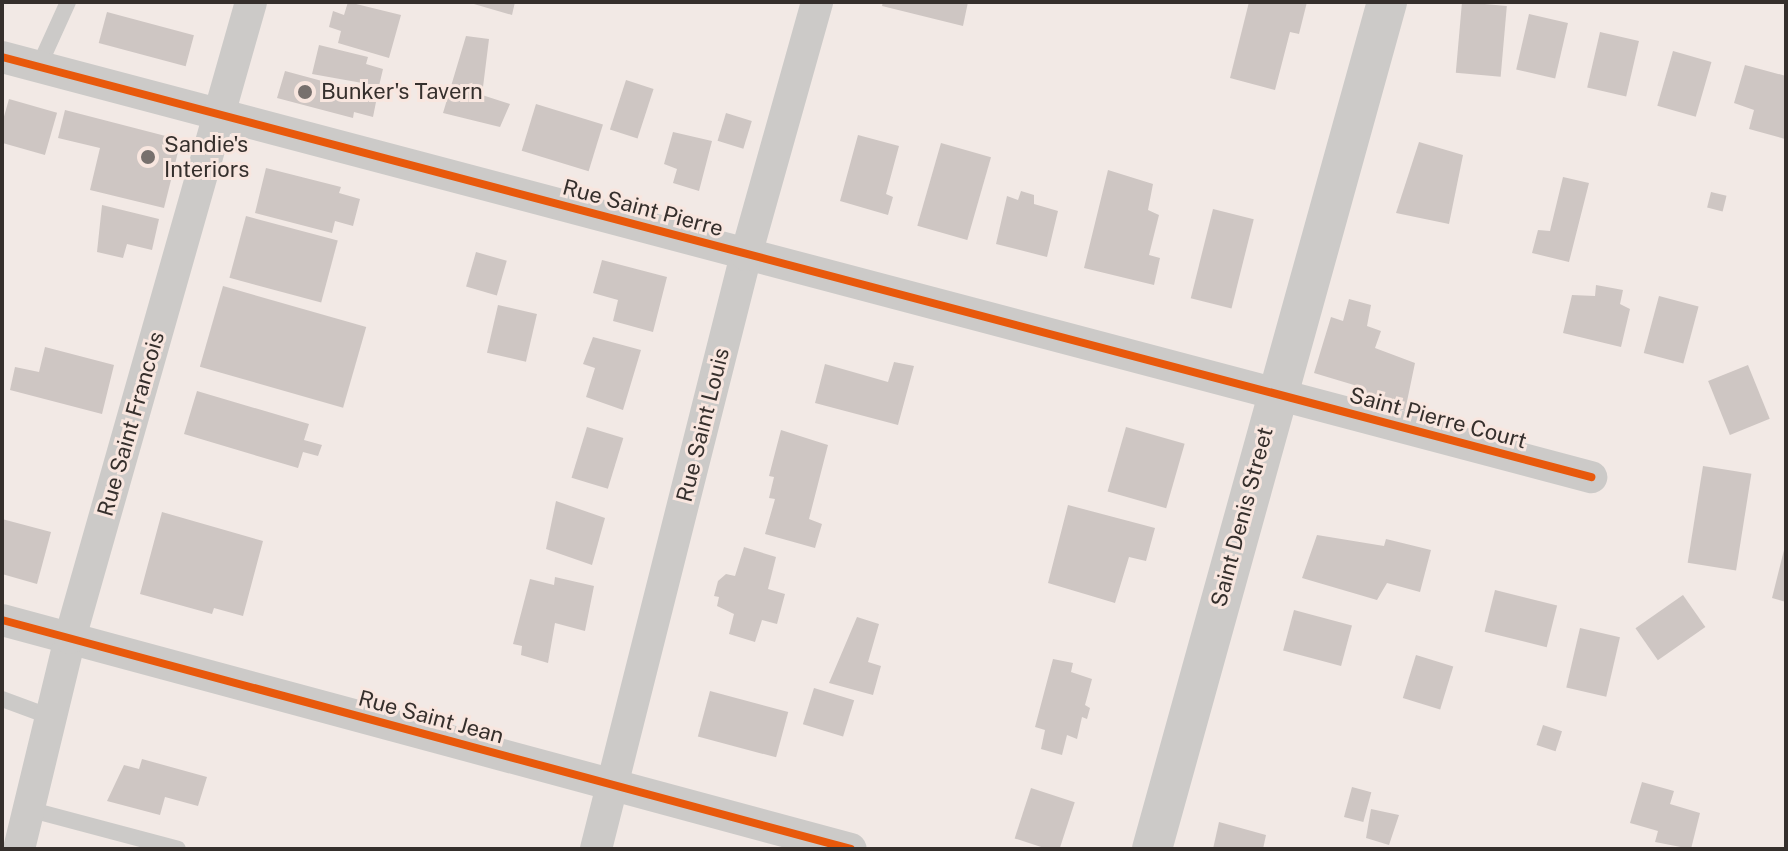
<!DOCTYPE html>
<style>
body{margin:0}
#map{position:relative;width:1788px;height:851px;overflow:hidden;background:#f2e9e5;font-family:"Public Sans",sans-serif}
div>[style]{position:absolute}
.building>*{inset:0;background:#cec6c3;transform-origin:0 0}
.service>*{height:16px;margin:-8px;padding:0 8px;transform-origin:8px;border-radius:8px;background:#cccac8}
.minor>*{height:32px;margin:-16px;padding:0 16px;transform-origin:16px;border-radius:16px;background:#cccac8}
.tertiary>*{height:40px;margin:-20px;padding:0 20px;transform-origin:20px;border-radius:20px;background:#cccac8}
.cycleway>*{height:8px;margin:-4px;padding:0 4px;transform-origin:4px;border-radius:4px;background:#e8590c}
.dots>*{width:22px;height:22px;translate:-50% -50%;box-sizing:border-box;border:4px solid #f8e6df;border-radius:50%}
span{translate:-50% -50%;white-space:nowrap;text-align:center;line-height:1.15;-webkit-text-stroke:6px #f8e6df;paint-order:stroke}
.poi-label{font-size:22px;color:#352f2c}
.left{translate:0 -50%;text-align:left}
.street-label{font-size:22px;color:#352f2c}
.frame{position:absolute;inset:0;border:4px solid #352f2c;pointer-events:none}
</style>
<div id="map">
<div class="building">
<div style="clip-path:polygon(348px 2px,401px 15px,389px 58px,338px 43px,341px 31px,329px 27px,333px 11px,344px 15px)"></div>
<div style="clip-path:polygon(467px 2px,515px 2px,512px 15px)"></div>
<div style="clip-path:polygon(883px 2px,968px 2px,963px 26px,882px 6px)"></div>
<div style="clip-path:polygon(1249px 2px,1307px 2px,1299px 34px,1290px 32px,1275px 90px,1230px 78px)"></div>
<div style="left:1462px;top:2px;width:45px;height:71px;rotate:5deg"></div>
<div style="left:107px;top:12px;width:90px;height:32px;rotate:15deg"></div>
<div style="left:1529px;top:14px;width:40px;height:57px;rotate:13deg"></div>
<div style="left:1600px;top:32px;width:40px;height:57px;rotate:13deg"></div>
<div style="clip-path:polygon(466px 36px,489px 39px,482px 95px,510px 104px,500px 127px,443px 113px)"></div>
<div style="clip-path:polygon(319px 45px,368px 57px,366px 64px,383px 69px,379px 86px,312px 74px)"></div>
<div style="left:1673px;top:51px;width:40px;height:57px;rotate:16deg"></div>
<div style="clip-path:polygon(1745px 65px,1786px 76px,1785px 139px,1749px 129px,1754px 110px,1734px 103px)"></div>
<div style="clip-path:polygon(285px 71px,359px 91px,358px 97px,376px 102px,373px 117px,354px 112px,353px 118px,277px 98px)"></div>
<div style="left:626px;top:80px;width:29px;height:52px;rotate:18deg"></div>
<div style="left:9px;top:99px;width:50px;height:44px;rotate:16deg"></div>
<div style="left:536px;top:104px;width:70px;height:49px;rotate:17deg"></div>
<div style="clip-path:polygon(65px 110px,181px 140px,164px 208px,90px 190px,100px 148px,58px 138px)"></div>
<div style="left:726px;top:113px;width:27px;height:29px;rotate:17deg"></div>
<div style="clip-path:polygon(673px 132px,712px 141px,699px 191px,673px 183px,677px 169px,664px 164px)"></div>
<div style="clip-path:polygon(858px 135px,899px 146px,886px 194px,893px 197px,888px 215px,840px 201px)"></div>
<div style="clip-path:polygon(1419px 142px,1463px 155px,1449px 224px,1396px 213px)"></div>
<div style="left:941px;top:143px;width:52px;height:86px;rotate:16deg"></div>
<div style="clip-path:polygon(266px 168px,341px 187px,339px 193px,360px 199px,353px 226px,335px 221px,332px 233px,255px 213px)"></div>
<div style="clip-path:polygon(1108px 170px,1153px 184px,1148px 210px,1159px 215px,1149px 255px,1160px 258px,1154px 285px,1084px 268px)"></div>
<div style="clip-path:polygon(1563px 177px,1589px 183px,1569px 262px,1532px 253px,1538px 230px,1550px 231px)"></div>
<div style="clip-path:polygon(1021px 191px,1034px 195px,1034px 204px,1058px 211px,1047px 257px,996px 244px,1007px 196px,1018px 200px)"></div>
<div style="left:1711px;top:192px;width:16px;height:16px;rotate:14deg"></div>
<div style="clip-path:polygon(102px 205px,159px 219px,152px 250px,127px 244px,123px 258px,97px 252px)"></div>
<div style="left:1213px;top:209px;width:42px;height:92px;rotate:14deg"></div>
<div style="left:246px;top:216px;width:95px;height:64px;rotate:15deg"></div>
<div style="left:476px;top:252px;width:32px;height:36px;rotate:16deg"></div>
<div style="clip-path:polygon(602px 260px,667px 277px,653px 332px,613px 321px,618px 300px,593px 293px)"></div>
<div style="clip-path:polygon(1596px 285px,1623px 290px,1620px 304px,1630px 309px,1621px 347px,1563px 333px,1572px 295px,1595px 296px)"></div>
<div style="left:223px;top:286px;width:149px;height:84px;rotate:16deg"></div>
<div style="left:1659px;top:296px;width:41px;height:59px;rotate:15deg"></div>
<div style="clip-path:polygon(1349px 299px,1371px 305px,1367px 326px,1381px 331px,1375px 348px,1415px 363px,1405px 411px,1392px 407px,1393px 400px,1357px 393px,1354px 385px,1314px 373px,1331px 317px,1343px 321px)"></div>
<div style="left:498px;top:305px;width:40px;height:49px;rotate:13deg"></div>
<div style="clip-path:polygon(593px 337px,641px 350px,623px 410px,586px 397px,595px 368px,583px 364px)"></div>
<div style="clip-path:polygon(45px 347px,114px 365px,102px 414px,10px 390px,15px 367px,39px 372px)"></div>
<div style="clip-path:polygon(894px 362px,914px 366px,898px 425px,815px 403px,825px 364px,888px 382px)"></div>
<div style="left:1748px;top:365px;width:58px;height:43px;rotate:68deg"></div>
<div style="clip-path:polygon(197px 391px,309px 424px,304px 440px,322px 445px,318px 456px,303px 452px,298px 468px,184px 434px)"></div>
<div style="left:587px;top:427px;width:38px;height:53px;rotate:17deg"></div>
<div style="left:1126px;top:427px;width:61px;height:67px;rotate:16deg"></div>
<div style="clip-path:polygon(781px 430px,828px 445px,809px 519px,822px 524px,815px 548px,765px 534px,775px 499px,769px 498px,774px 477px,769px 476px)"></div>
<div style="left:1703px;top:466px;width:49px;height:98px;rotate:9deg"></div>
<div style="clip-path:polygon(556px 501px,605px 518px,592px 565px,546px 549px)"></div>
<div style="clip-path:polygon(1068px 505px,1155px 528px,1146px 561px,1129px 557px,1115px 603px,1048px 583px)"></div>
<div style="clip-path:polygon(162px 512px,263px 541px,243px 616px,214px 608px,212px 614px,140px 594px)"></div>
<div style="clip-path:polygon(2px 519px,51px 532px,37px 584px,2px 574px)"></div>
<div style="clip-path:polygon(1317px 535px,1384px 546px,1386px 539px,1431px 550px,1420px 592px,1387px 583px,1377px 600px,1302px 578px)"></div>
<div style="clip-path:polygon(1785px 546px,1786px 546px,1786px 602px,1772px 598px)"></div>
<div style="clip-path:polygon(744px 547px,776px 557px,768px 589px,785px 594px,777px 624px,762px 620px,755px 642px,729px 634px,734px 614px,717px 606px,719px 597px,714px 596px,718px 581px,726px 574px,735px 576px)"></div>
<div style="clip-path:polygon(555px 577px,594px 586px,585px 631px,555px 623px,548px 663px,521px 655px,522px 646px,513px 644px,530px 579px,554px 585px)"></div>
<div style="left:1495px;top:590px;width:64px;height:43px;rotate:14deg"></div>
<div style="left:1683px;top:595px;width:39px;height:58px;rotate:55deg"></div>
<div style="left:1294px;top:610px;width:60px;height:42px;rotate:15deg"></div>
<div style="clip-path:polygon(857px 617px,879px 624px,868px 662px,881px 666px,873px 695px,829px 683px)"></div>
<div style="left:1580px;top:628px;width:41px;height:61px;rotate:13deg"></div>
<div style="left:1416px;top:655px;width:39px;height:45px;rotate:17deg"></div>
<div style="clip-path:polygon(1053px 659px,1073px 663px,1071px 672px,1092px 679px,1085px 705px,1090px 708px,1087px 719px,1082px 717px,1077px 739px,1067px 735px,1062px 755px,1041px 749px,1045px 730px,1035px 727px)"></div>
<div style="left:814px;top:688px;width:42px;height:38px;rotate:17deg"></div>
<div style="left:710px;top:691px;width:81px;height:47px;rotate:15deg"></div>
<div style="left:1543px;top:725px;width:20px;height:21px;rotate:18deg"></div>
<div style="clip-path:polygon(142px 759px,207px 777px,198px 806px,165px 797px,160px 815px,107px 801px,124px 765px,139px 769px)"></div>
<div style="clip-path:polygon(1642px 782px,1674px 791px,1670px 804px,1700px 813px,1691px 849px,1655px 842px,1658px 831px,1630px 823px)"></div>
<div style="left:1352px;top:787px;width:20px;height:31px;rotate:15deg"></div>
<div style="left:1031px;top:788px;width:46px;height:53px;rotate:18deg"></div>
<div style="clip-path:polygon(1371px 809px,1399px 815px,1389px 845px,1366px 838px)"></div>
<div style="clip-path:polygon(1219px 822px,1266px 835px,1263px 849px,1213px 849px)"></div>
</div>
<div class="service">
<div style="left:39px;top:66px;width:70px;rotate:-65.6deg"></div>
<div style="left:2px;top:699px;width:52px;rotate:20.2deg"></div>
<div style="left:28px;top:809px;width:155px;rotate:14.9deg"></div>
</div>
<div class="minor">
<div style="left:2px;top:57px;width:1644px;rotate:14.81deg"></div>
<div style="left:2px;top:620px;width:879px;rotate:15.1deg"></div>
<div style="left:19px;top:849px;width:217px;rotate:-76.4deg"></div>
<div style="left:70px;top:638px;width:661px;rotate:-74.11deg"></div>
<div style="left:596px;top:849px;width:613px;rotate:-75.83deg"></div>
<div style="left:746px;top:255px;width:263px;rotate:-74.3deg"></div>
</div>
<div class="tertiary">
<div style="left:1152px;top:849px;width:879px;rotate:-74.49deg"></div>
</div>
<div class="cycleway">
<div style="left:2px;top:57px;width:1644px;rotate:14.81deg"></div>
<div style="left:2px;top:620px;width:879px;rotate:15.1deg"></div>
</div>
<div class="dots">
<div style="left:305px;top:92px;background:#77706d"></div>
<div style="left:148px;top:157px;background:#77706d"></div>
</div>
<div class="poi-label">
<span class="left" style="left:321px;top:92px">Bunker's Tavern</span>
<span class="left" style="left:164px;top:157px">Sandie's<br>Interiors</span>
</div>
<div class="street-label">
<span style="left:643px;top:208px;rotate:15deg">Rue Saint Pierre</span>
<span style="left:1438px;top:418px;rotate:15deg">Saint Pierre Court</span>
<span style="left:131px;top:424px;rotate:-74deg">Rue Saint Francois</span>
<span style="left:703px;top:425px;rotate:-76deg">Rue Saint Louis</span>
<span style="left:1242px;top:517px;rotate:-75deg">Saint Denis Street</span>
<span style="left:431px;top:717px;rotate:15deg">Rue Saint Jean</span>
</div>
<div class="frame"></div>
</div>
